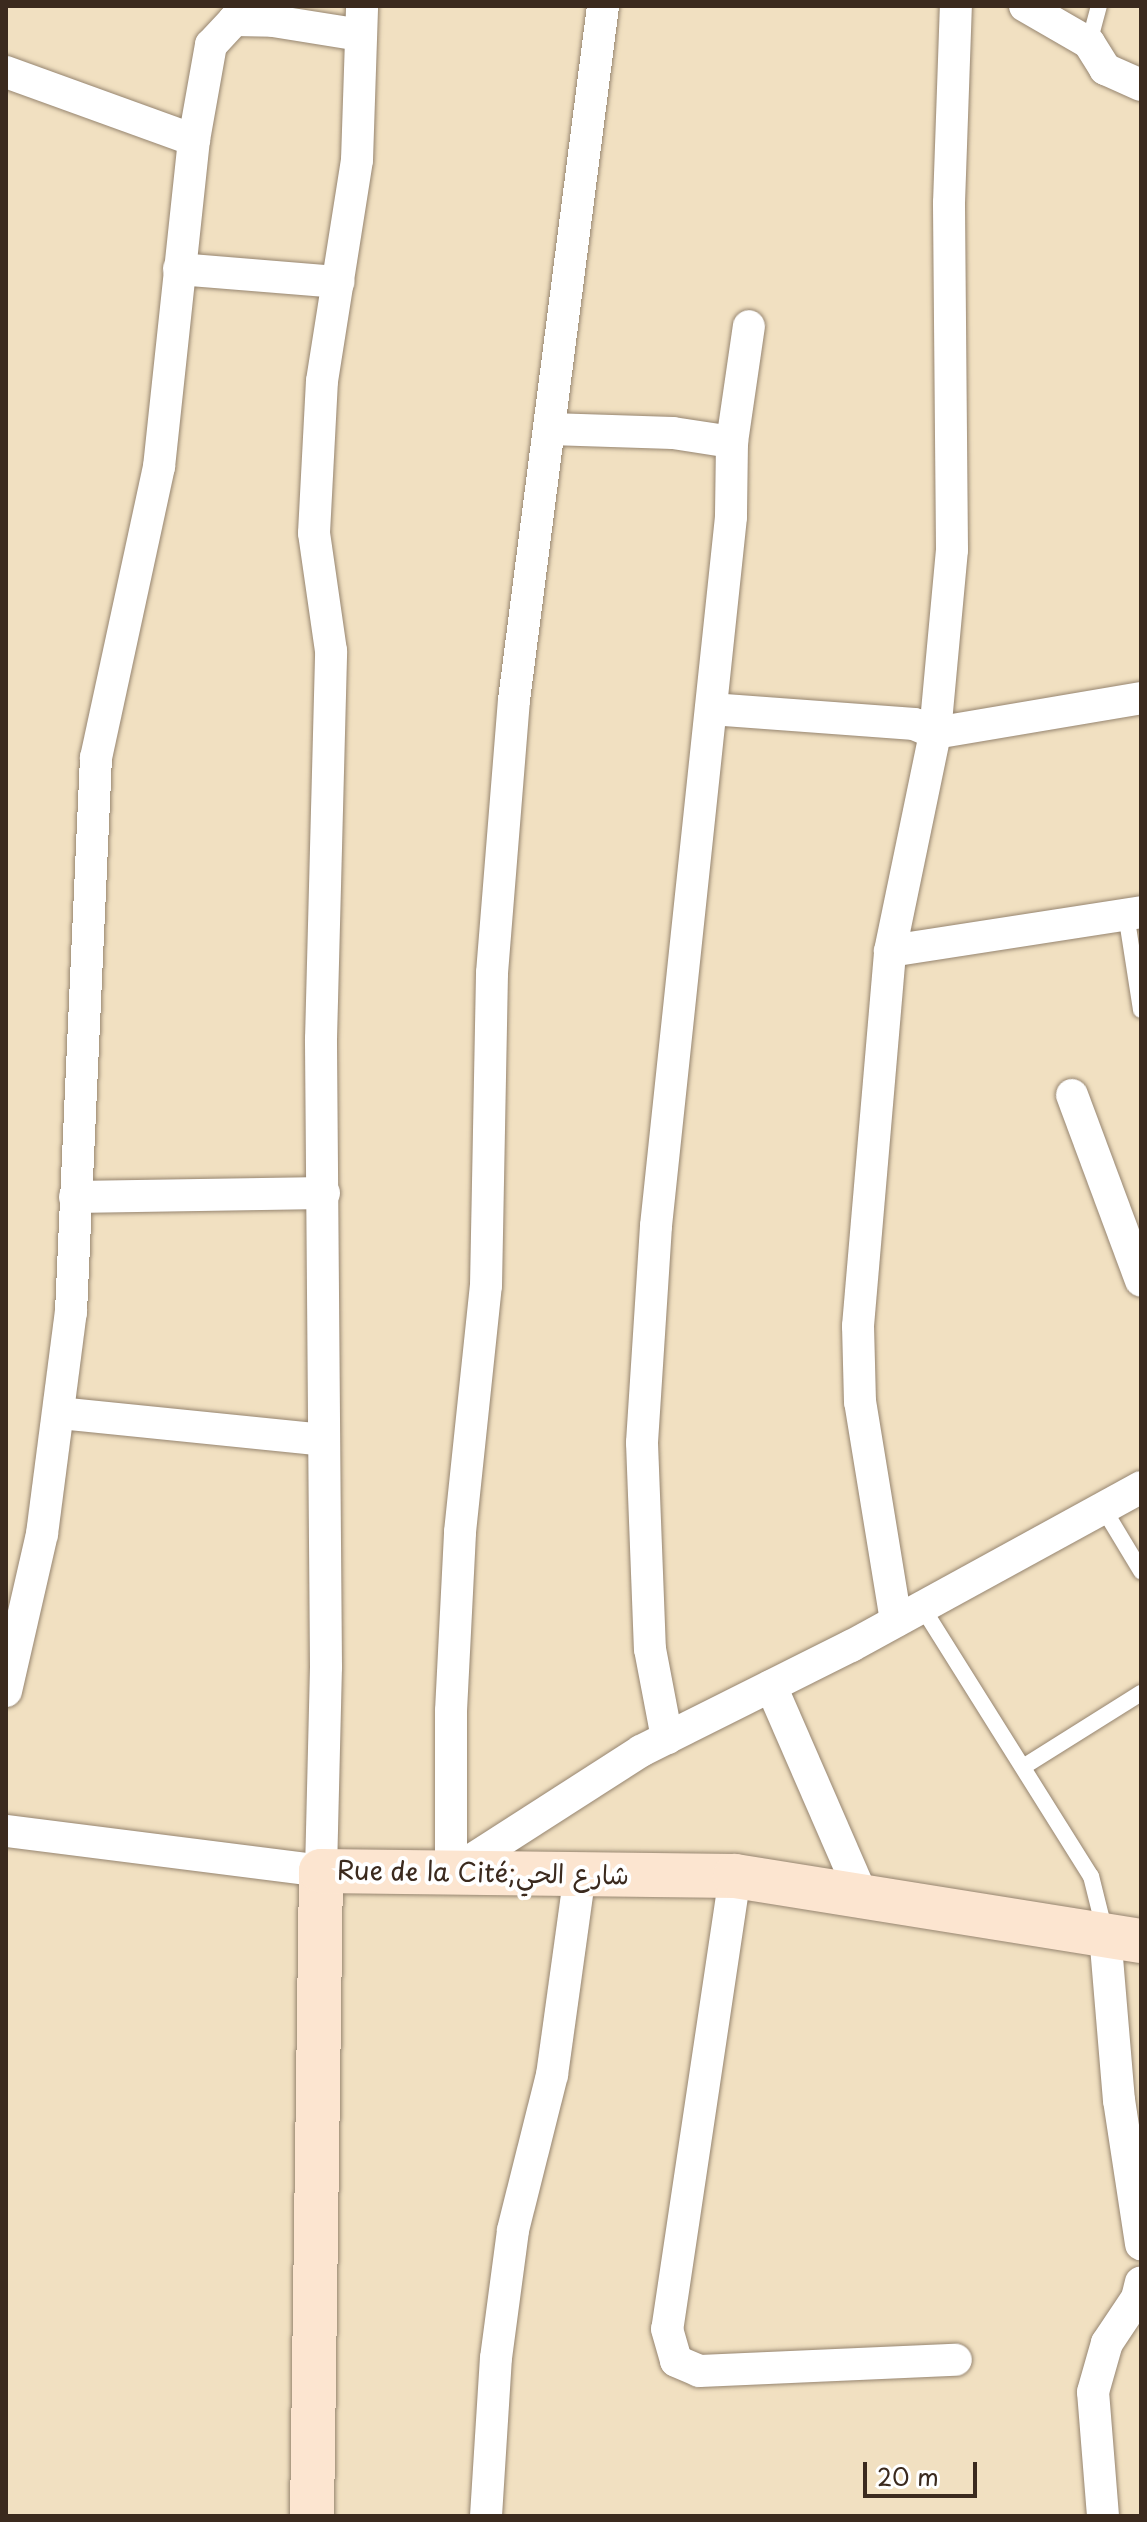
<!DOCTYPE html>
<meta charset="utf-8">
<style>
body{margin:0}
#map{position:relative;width:1147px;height:2522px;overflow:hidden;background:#f1e0c1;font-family:"Playpen Sans","Playpen Sans Arabic",sans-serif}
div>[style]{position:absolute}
.roads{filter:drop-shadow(0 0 2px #968570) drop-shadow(0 0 2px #968570)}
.lane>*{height:16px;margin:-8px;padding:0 8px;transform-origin:8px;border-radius:8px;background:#fff}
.street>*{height:32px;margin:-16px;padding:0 16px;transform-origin:16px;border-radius:16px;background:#fff}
.secondary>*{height:44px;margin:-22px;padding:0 22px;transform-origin:22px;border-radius:22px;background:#fce5d0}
span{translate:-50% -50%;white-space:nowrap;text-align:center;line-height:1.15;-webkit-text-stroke:8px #fff;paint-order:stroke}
.street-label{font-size:26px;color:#3b2a1e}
.frame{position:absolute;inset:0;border:8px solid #3b2a1e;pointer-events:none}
.scale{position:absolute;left:863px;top:2462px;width:114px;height:36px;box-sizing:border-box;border:4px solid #3b2a1e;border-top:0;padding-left:10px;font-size:24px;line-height:28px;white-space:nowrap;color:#3b2a1e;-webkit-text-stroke:6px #fff;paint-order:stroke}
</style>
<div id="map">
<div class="roads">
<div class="lane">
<div style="left:1089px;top:43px;width:38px;rotate:-75deg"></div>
<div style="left:1126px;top:914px;width:97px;rotate:81.1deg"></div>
<div style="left:1103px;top:1508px;width:74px;rotate:58.9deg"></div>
<div style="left:922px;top:1607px;width:318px;rotate:57.9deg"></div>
<div style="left:1091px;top:1876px;width:58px;rotate:76deg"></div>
<div style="left:1023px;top:1767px;width:139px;rotate:-32.1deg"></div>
</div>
<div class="street">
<div style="left:1025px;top:6px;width:74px;rotate:30deg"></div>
<div style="left:1089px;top:43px;width:31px;rotate:58deg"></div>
<div style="left:1105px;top:69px;width:39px;rotate:24deg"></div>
<div style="left:6px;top:72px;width:200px;rotate:19.9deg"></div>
<div style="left:179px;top:269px;width:160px;rotate:4.7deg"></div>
<div style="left:550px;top:429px;width:123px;rotate:1.9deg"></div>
<div style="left:673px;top:433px;width:60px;rotate:8.7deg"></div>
<div style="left:732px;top:442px;width:75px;rotate:90.8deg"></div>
<div style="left:731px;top:517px;width:713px;rotate:96.04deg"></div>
<div style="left:656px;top:1226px;width:217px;rotate:93.7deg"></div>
<div style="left:642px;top:1443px;width:206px;rotate:87.8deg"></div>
<div style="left:650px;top:1649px;width:91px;rotate:79.2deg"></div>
<div style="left:732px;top:442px;width:117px;rotate:-81.7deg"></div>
<div style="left:711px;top:709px;width:204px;rotate:4.2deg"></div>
<div style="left:914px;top:724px;width:23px;rotate:23deg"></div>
<div style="left:935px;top:733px;width:209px;rotate:-9.6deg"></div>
<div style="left:890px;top:951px;width:254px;rotate:-8.8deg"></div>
<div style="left:1072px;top:1095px;width:198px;rotate:69.6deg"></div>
<div style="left:75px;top:1197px;width:249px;rotate:-0.9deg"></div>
<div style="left:59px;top:1413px;width:265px;rotate:5.8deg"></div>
<div style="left:896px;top:1621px;width:222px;rotate:-99.3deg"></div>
<div style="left:860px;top:1402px;width:76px;rotate:-91.5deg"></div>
<div style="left:858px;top:1326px;width:376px;rotate:-85.1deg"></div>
<div style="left:890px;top:951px;width:223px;rotate:-78.3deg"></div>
<div style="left:935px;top:733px;width:184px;rotate:-84.7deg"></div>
<div style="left:952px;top:550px;width:347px;rotate:-90.5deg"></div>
<div style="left:949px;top:203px;width:197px;rotate:-88deg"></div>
<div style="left:771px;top:1686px;width:228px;rotate:66.5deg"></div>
<div style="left:6px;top:1691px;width:161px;rotate:-77.1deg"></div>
<div style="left:42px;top:1534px;width:224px;rotate:-82.6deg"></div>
<div style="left:71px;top:1312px;width:555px;rotate:-87.42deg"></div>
<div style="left:96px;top:758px;width:298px;rotate:-77.8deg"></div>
<div style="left:159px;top:467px;width:329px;rotate:-83.9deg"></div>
<div style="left:194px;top:140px;width:97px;rotate:-79.9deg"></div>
<div style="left:211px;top:45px;width:34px;rotate:-47deg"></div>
<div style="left:234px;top:20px;width:39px;rotate:1deg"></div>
<div style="left:273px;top:21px;width:88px;rotate:9.1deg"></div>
<div style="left:6px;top:1831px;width:318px;rotate:7.2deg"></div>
<div style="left:321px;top:1871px;width:204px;rotate:-88.6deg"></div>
<div style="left:326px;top:1667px;width:628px;rotate:-90.46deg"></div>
<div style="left:321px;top:1039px;width:388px;rotate:-88.5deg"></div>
<div style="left:331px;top:651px;width:119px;rotate:-98.2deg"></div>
<div style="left:314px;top:533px;width:152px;rotate:-87deg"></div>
<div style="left:322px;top:381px;width:224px;rotate:-81deg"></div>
<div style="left:357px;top:160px;width:154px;rotate:-88.1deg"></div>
<div style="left:451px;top:1873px;width:162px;rotate:-90deg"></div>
<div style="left:451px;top:1711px;width:179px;rotate:-87.1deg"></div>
<div style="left:460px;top:1532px;width:247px;rotate:-84deg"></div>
<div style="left:486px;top:1286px;width:313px;rotate:-88.9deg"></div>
<div style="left:492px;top:973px;width:274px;rotate:-85.4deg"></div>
<div style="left:514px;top:700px;width:700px;rotate:-82.69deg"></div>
<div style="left:451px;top:1873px;width:226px;rotate:-32.7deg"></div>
<div style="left:641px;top:1751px;width:235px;rotate:-26.6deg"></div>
<div style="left:851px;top:1646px;width:331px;rotate:-28.7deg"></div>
<div style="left:735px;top:1876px;width:458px;rotate:98.5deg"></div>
<div style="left:667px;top:2329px;width:33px;rotate:74deg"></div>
<div style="left:676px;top:2361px;width:25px;rotate:23deg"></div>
<div style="left:699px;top:2371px;width:257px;rotate:-2.5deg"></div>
<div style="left:1105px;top:1934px;width:167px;rotate:85.2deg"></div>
<div style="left:1119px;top:2100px;width:146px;rotate:81.3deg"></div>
<div style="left:486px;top:2516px;width:158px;rotate:-86.4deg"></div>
<div style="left:496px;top:2358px;width:129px;rotate:-82.4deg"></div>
<div style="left:513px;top:2230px;width:160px;rotate:-75.9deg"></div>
<div style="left:552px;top:2075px;width:204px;rotate:-82.1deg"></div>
<div style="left:1103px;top:2516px;width:124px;rotate:-94.6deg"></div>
<div style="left:1093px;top:2392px;width:51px;rotate:-74.1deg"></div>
<div style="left:1107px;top:2343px;width:54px;rotate:-56.3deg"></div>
<div style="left:1137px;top:2298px;width:16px;rotate:-76deg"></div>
</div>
<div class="secondary">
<div style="left:312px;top:2516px;width:645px;rotate:-89.2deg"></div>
<div style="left:321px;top:1871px;width:414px;rotate:0.7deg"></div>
<div style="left:735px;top:1876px;width:411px;rotate:9.1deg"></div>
</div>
</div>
<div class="street-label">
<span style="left:483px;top:1872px;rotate:1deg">Rue de la Cité;شارع الحي</span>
</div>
<div class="frame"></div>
<div class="scale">20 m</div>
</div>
